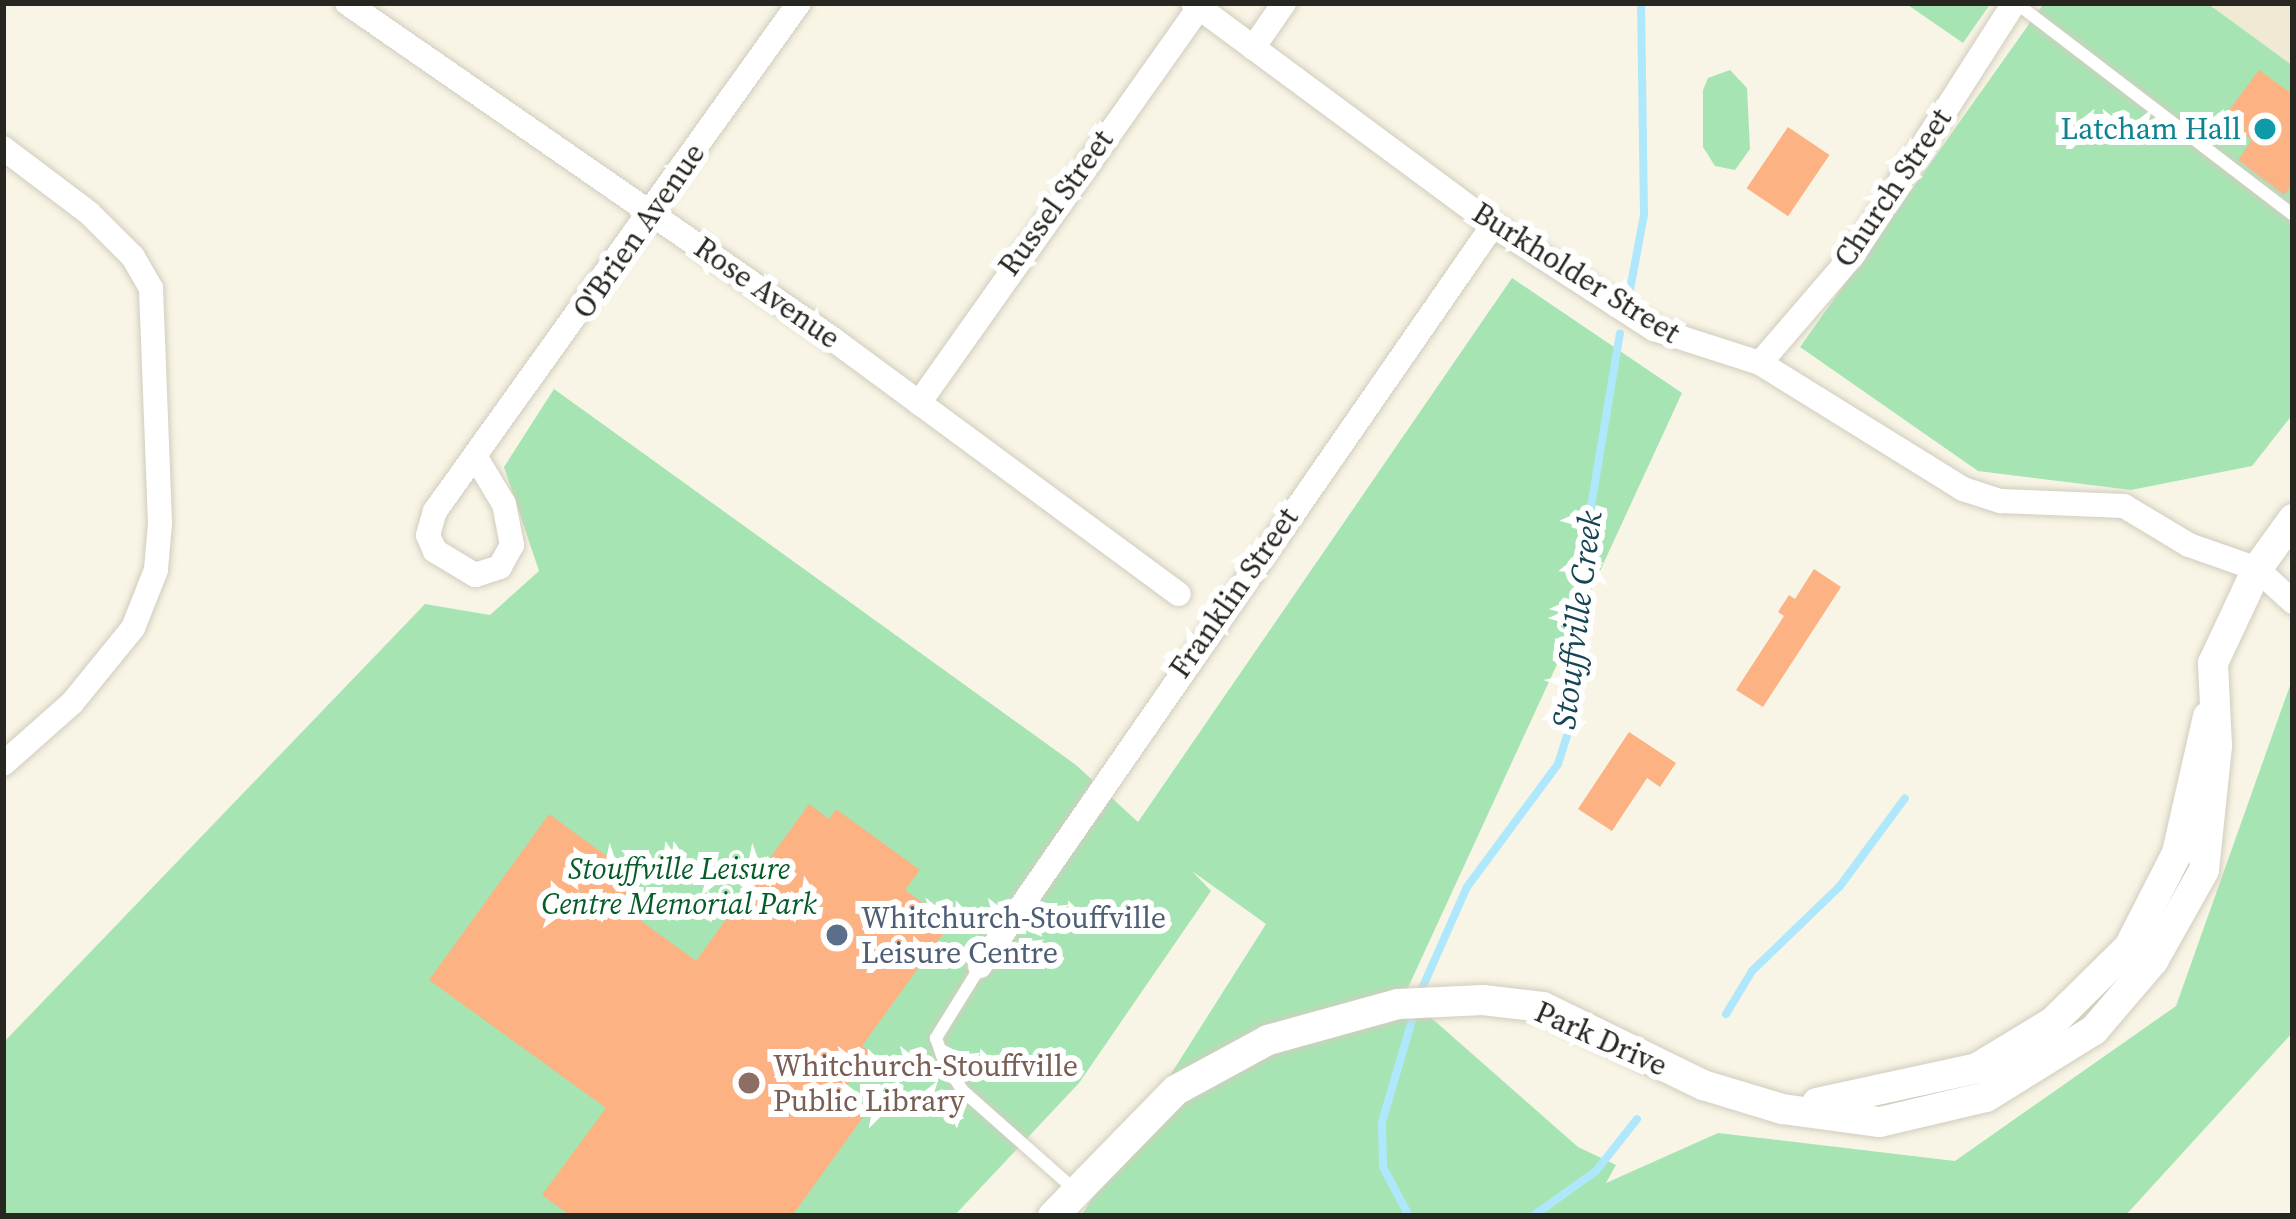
<!DOCTYPE html>
<style>
body{margin:0}
#map{position:relative;width:2296px;height:1219px;overflow:hidden;background:#f9f5e6;font-family:"Source Serif 4",serif}
div>[style]{position:absolute}
.built>*{inset:0;background:#f0ead4}
.green>*{inset:0;background:#a6e5b3}
.stream>*{height:8px;margin:-4px;padding:0 4px;transform-origin:4px;border-radius:4px;background:#afe7fd}
.building>*{inset:0;background:#fcb283;transform-origin:0 0}
.roads{filter:drop-shadow(0 0 3px #d1cdbe) drop-shadow(0 0 3px #d1cdbe)}
.service>*{height:12px;margin:-6px;padding:0 6px;transform-origin:6px;border-radius:6px;background:#fff}
.minor>*{height:24px;margin:-12px;padding:0 12px;transform-origin:12px;border-radius:12px;background:#fff}
.tertiary>*{height:30px;margin:-15px;padding:0 15px;transform-origin:15px;border-radius:15px;background:#fff}
.dots>*{width:33px;height:33px;translate:-50% -50%;box-sizing:border-box;border:6px solid #fff;border-radius:50%}
span{translate:-50% -50%;white-space:nowrap;text-align:center;line-height:1.15;-webkit-text-stroke:12px #fff;paint-order:stroke}
.culture-label{font-size:30px;color:#0d838f}
.right{translate:-100% -50%;text-align:right}
.street-label{font-size:30px;color:#272620}
.park-label{font-size:30px;color:#055b29;font-style:italic}
.service-label{font-size:30px;color:#4e5e75}
.left{translate:0 -50%;text-align:left}
.education-label{font-size:30px;color:#785e54}
.water-label{font-size:33px;color:#184554;font-style:italic}
.frame{position:absolute;inset:0;border:6px solid #272620;pointer-events:none}
</style>
<div id="map">
<div class="built">
<div style="clip-path:polygon(2207px 3px,2293px 3px,2293px 66px)"></div>
</div>
<div class="green">
<div style="clip-path:polygon(1905px 3px,1991px 3px,1963px 43px)"></div>
<div style="clip-path:polygon(2044px 3px,2207px 3px,2293px 66px,2293px 414px,2252px 466px,2131px 490px,1978px 471px,1800px 347px)"></div>
<div style="clip-path:polygon(1730px 70px,1747px 88px,1750px 149px,1735px 170px,1715px 166px,1703px 147px,1703px 90px,1708px 78px)"></div>
<div style="clip-path:polygon(1512px 278px,1682px 393px,1394px 1018px,1428px 1015px,1578px 1147px,1616px 1165px,1606px 1183px,1718px 1133px,1955px 1161px,2176px 1006px,2293px 677px,2293px 1032px,2125px 1216px,1081px 1216px,1266px 924px,1192px 871px,1211px 891px,1079px 1083px,954px 1216px,3px 1216px,3px 1043px,425px 604px,490px 615px,539px 571px,504px 467px,554px 389px,1076px 765px,1138px 822px)"></div>
</div>
<div class="stream">
<div style="left:1629px;top:295px;width:81px;rotate:-79.4deg"></div>
<div style="left:1644px;top:215px;width:212px;rotate:-90.8deg"></div>
<div style="left:1420px;top:993px;width:116px;rotate:-66.1deg"></div>
<div style="left:1467px;top:887px;width:153px;rotate:-53.5deg"></div>
<div style="left:1558px;top:764px;width:46px;rotate:-72.3deg"></div>
<div style="left:1572px;top:720px;width:130px;rotate:-87.8deg"></div>
<div style="left:1577px;top:590px;width:260px;rotate:-80.5deg"></div>
<div style="left:1726px;top:1014px;width:50px;rotate:-58.8deg"></div>
<div style="left:1752px;top:971px;width:122px;rotate:-44deg"></div>
<div style="left:1840px;top:886px;width:109px;rotate:-53.5deg"></div>
<div style="left:1409px;top:1216px;width:55px;rotate:-118deg"></div>
<div style="left:1383px;top:1167px;width:45px;rotate:-91.3deg"></div>
<div style="left:1382px;top:1122px;width:114px;rotate:-73.6deg"></div>
<div style="left:1533px;top:1216px;width:77px;rotate:-35.5deg"></div>
<div style="left:1596px;top:1171px;width:66px;rotate:-51.7deg"></div>
</div>
<div class="building">
<div style="clip-path:polygon(2259px 70px,2293px 95px,2293px 183px,2284px 195px,2238px 160px,2252px 140px,2223px 118px)"></div>
<div style="left:1788px;top:127px;width:50px;height:74px;rotate:34deg"></div>
<div style="clip-path:polygon(1814px 569px,1841px 587px,1763px 707px,1736px 690px,1784px 616px,1778px 612px,1789px 595px,1795px 599px)"></div>
<div style="clip-path:polygon(1629px 732px,1676px 763px,1660px 787px,1647px 778px,1612px 831px,1578px 809px)"></div>
<div style="clip-path:polygon(809px 804px,829px 819px,836px 809px,920px 870px,905px 890px,951px 923px,862px 1046px,871px 1052px,844px 1090px,869px 1109px,792px 1216px,571px 1216px,542px 1195px,606px 1108px,429px 980px,549px 814px,637px 878px,618px 904px,696px 961px)"></div>
</div>
<div class="roads">
<div class="service">
<div style="left:2016px;top:3px;width:349px;rotate:37.4deg"></div>
<div style="left:980px;top:967px;width:84px;rotate:121.8deg"></div>
<div style="left:936px;top:1038px;width:24px;rotate:71deg"></div>
<div style="left:944px;top:1061px;width:34px;rotate:58deg"></div>
<div style="left:962px;top:1090px;width:149px;rotate:41.5deg"></div>
</div>
<div class="minor">
<div style="left:347px;top:3px;width:592px;rotate:34.68deg"></div>
<div style="left:834px;top:340px;width:428px;rotate:36.4deg"></div>
<div style="left:1193px;top:3px;width:373px;rotate:36.5deg"></div>
<div style="left:1493px;top:225px;width:192px;rotate:32.9deg"></div>
<div style="left:1654px;top:329px;width:111px;rotate:17.8deg"></div>
<div style="left:1760px;top:363px;width:239px;rotate:31.8deg"></div>
<div style="left:1963px;top:489px;width:40px;rotate:18deg"></div>
<div style="left:2001px;top:501px;width:123px;rotate:2.3deg"></div>
<div style="left:2124px;top:506px;width:76px;rotate:31deg"></div>
<div style="left:2189px;top:545px;width:72px;rotate:19.4deg"></div>
<div style="left:2257px;top:569px;width:49px;rotate:42.5deg"></div>
<div style="left:1253px;top:48px;width:55px;rotate:-55.4deg"></div>
<div style="left:3px;top:148px;width:108px;rotate:37.1deg"></div>
<div style="left:89px;top:213px;width:62px;rotate:45deg"></div>
<div style="left:133px;top:257px;width:36px;rotate:60deg"></div>
<div style="left:151px;top:288px;width:235px;rotate:87.8deg"></div>
<div style="left:160px;top:523px;width:47px;rotate:94.9deg"></div>
<div style="left:156px;top:570px;width:62px;rotate:111.6deg"></div>
<div style="left:133px;top:628px;width:97px;rotate:129.1deg"></div>
<div style="left:72px;top:703px;width:92px;rotate:138.5deg"></div>
<div style="left:1760px;top:363px;width:143px;rotate:-49.3deg"></div>
<div style="left:1853px;top:255px;width:299px;rotate:-57.4deg"></div>
<div style="left:919px;top:403px;width:484px;rotate:-54.7deg"></div>
<div style="left:475px;top:456px;width:56px;rotate:58.9deg"></div>
<div style="left:504px;top:504px;width:42px;rotate:79deg"></div>
<div style="left:512px;top:545px;width:25px;rotate:119deg"></div>
<div style="left:500px;top:567px;width:26px;rotate:162deg"></div>
<div style="left:475px;top:575px;width:47px;rotate:-149deg"></div>
<div style="left:435px;top:551px;width:17px;rotate:-114deg"></div>
<div style="left:428px;top:535px;width:25px;rotate:-74deg"></div>
<div style="left:435px;top:511px;width:625px;rotate:-54.38deg"></div>
<div style="left:980px;top:966px;width:901px;rotate:-55.3deg"></div>
</div>
<div class="tertiary">
<div style="left:1817px;top:1103px;width:164px;rotate:-12.3deg"></div>
<div style="left:1977px;top:1068px;width:89px;rotate:-31.2deg"></div>
<div style="left:2053px;top:1022px;width:107px;rotate:-44.6deg"></div>
<div style="left:2129px;top:947px;width:106px;rotate:-62.9deg"></div>
<div style="left:2177px;top:853px;width:140px;rotate:-77.2deg"></div>
<div style="left:1053px;top:1216px;width:176px;rotate:-45.7deg"></div>
<div style="left:1176px;top:1090px;width:105px;rotate:-28.5deg"></div>
<div style="left:1268px;top:1040px;width:135px;rotate:-15.5deg"></div>
<div style="left:1398px;top:1004px;width:85px;rotate:-2.7deg"></div>
<div style="left:1483px;top:1000px;width:60px;rotate:6.7deg"></div>
<div style="left:1543px;top:1007px;width:178px;rotate:26deg"></div>
<div style="left:1703px;top:1085px;width:83px;rotate:16.9deg"></div>
<div style="left:1782px;top:1109px;width:99px;rotate:7.6deg"></div>
<div style="left:1880px;top:1122px;width:109px;rotate:-13.3deg"></div>
<div style="left:1986px;top:1097px;width:127px;rotate:-31.8deg"></div>
<div style="left:2094px;top:1030px;width:91px;rotate:-49.5deg"></div>
<div style="left:2153px;top:961px;width:104px;rotate:-60.7deg"></div>
<div style="left:2204px;top:870px;width:125px;rotate:-84deg"></div>
<div style="left:2217px;top:746px;width:83px;rotate:-92.8deg"></div>
<div style="left:2213px;top:663px;width:104px;rotate:-64.9deg"></div>
<div style="left:2257px;top:569px;width:62px;rotate:-54.2deg"></div>
</div>
</div>
<div class="dots">
<div style="left:2265px;top:129px;background:#0f9aa8"></div>
<div style="left:837px;top:935px;background:#5c6f8a"></div>
<div style="left:749px;top:1083px;background:#8d6e63"></div>
</div>
<div class="culture-label">
<span class="right" style="left:2241px;top:129px">Latcham Hall</span>
</div>
<div class="street-label">
<span style="left:1893px;top:188px;rotate:-56deg">Church Street</span>
<span style="left:1056px;top:203px;rotate:-54deg">Russel Street</span>
<span style="left:639px;top:231px;rotate:-55deg">O'Brien Avenue</span>
<span style="left:1576px;top:273px;rotate:32deg">Burkholder Street</span>
<span style="left:767px;top:293px;rotate:35deg">Rose Avenue</span>
<span style="left:1234px;top:593px;rotate:-55deg">Franklin Street</span>
<span style="left:1601px;top:1039px;rotate:24deg">Park Drive</span>
</div>
<div class="park-label">
<span style="left:679px;top:886px">Stouffville Leisure<br>Centre Memorial Park</span>
</div>
<div class="service-label">
<span class="left" style="left:861px;top:935px">Whitchurch-Stouffville<br>Leisure Centre</span>
</div>
<div class="education-label">
<span class="left" style="left:773px;top:1083px">Whitchurch-Stouffville<br>Public Library</span>
</div>
<div class="water-label">
<span style="left:1577px;top:620px;rotate:-83deg">Stouffville Creek</span>
</div>
<div class="frame"></div>
</div>
